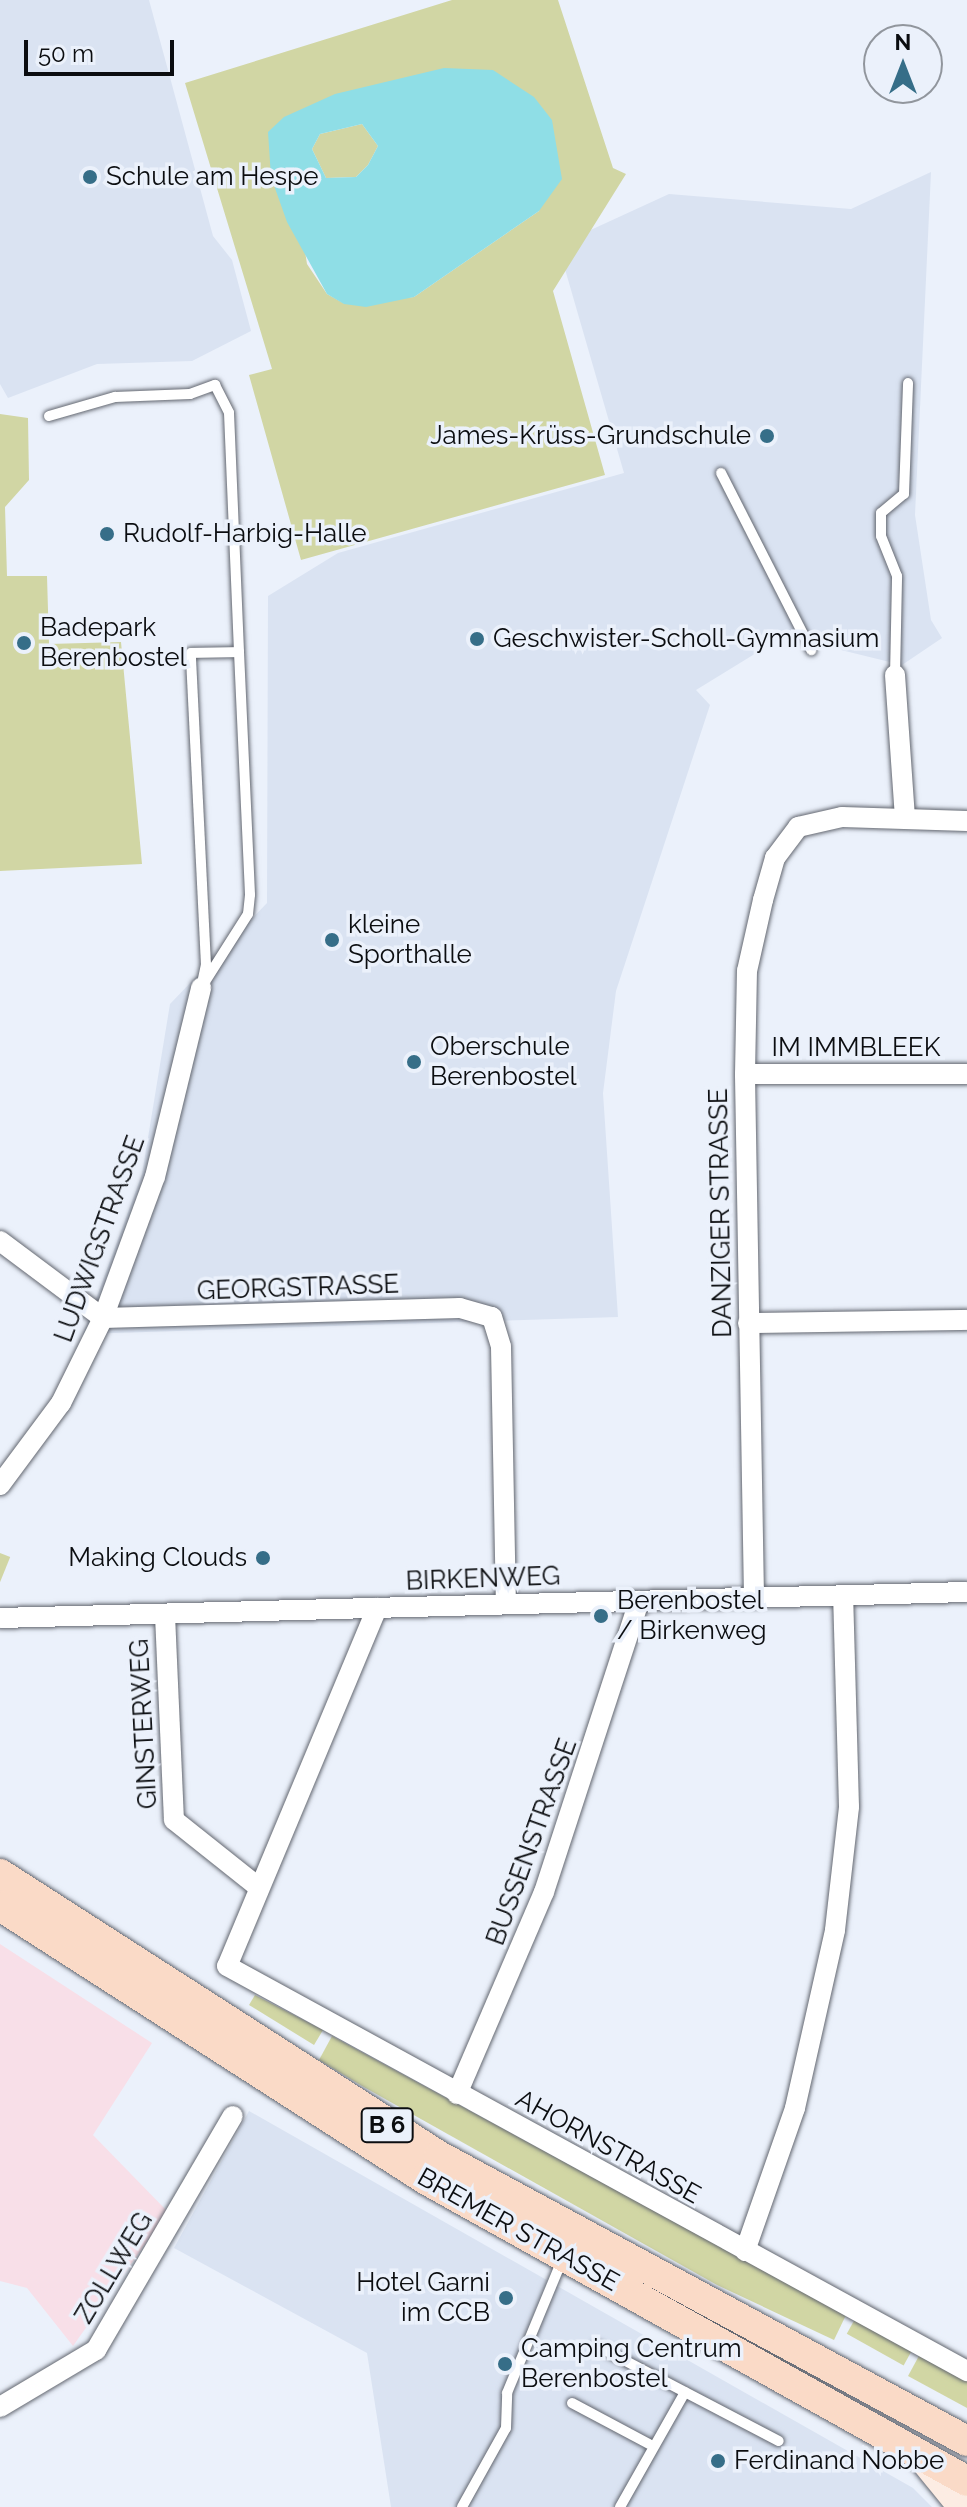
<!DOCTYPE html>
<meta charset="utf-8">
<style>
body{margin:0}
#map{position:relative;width:967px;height:2507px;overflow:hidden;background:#ebf1fb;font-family:Raleway,sans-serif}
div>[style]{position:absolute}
.built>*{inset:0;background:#dae3f2}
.industrial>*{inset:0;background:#f8dfe8}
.green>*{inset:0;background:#d1d6a4;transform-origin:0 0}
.water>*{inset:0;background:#8fdee6}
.roads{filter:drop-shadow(0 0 2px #636770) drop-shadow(0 0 2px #636770)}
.lane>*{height:10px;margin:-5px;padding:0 5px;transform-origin:5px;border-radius:5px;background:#fff}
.street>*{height:20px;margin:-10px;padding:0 10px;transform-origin:10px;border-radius:10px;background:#fff}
.secondary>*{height:28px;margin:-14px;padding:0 14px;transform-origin:14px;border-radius:14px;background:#fcece3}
.primary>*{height:30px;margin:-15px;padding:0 15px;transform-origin:15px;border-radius:15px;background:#fadac7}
.dots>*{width:22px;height:22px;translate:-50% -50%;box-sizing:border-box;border:4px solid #ebf1fb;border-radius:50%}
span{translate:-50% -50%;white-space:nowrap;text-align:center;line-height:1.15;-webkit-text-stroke:7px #ebf1fb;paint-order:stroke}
.shield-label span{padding:2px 6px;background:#ebf1fb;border:2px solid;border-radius:6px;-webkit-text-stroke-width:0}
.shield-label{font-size:24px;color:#0b0d10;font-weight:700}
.poi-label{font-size:26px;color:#0b0d10}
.left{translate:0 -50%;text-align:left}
.right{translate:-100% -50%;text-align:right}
.street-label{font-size:26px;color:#0b0d10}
.north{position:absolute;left:863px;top:24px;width:80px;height:80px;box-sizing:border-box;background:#ebf1fb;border:2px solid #91969d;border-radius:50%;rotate:0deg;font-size:22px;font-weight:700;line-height:32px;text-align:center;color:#0b0d10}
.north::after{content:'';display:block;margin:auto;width:28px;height:36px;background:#366e88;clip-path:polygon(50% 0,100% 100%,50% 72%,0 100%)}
.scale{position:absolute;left:24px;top:40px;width:150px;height:36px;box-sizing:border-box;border:4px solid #0b0d10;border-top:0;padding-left:10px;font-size:24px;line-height:28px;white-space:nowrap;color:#0b0d10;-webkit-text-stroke:6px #ebf1fb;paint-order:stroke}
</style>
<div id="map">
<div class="built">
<div style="clip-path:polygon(0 0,149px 0,213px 236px,232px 260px,251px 331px,192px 361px,97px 364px,8px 398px,0 384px)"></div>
<div style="clip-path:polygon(931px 172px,915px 515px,931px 620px,942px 638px,902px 665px,784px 636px,696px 690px,710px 705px,616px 991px,603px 1093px,618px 1317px,83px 1334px,142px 1174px,170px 1004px,267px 903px,268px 596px,338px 553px,624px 473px,558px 245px,669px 194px,851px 209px)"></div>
<div style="clip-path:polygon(249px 2111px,913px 2488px,932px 2507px,391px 2507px,367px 2353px,174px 2248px)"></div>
</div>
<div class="industrial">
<div style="clip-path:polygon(0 1944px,152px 2043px,93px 2135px,168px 2212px,73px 2346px,27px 2288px,0 2281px)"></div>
</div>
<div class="green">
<div style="clip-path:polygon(evenodd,452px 0,558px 0,613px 168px,626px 174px,553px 291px,605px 475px,301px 560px,249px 375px,272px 369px,185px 83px,452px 0,284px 117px,552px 120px,539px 211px,414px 297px,345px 304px,327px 294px,307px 264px,284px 117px)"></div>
<div style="clip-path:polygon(362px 124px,378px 146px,368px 165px,356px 177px,326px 178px,312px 149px,320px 134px)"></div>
<div style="clip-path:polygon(0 414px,28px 418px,29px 480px,5px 507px,7px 576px,47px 576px,49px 644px,121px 642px,142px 864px,0 871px)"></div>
<div style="left:0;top:1553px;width:11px;height:41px;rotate:22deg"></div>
<div style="clip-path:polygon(255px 1995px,323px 2030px,314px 2045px,249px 2005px)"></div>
<div style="clip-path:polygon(332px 2036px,846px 2315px,834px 2340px,717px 2285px,362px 2086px,319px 2060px)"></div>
<div style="left:855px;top:2319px;width:65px;height:17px;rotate:29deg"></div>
<div style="clip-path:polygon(920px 2354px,967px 2380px,967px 2408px,908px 2376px)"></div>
</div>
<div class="water">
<div style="clip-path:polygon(evenodd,444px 68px,493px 70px,534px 97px,552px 120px,562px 179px,539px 211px,414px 297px,366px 307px,344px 304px,327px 294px,287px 222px,271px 177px,268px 132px,284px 117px,335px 94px,444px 68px,362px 124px,378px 146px,368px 165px,356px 177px,326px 178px,312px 149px,320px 134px,362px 124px)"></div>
</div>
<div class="roads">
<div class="lane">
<div style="left:49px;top:416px;width:69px;rotate:-16.1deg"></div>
<div style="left:115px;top:397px;width:75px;rotate:-2.3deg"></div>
<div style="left:190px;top:394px;width:27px;rotate:-20deg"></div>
<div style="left:215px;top:385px;width:31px;rotate:63deg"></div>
<div style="left:229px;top:413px;width:239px;rotate:87.6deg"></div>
<div style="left:721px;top:473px;width:199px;rotate:63deg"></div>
<div style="left:239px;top:652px;width:243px;rotate:87.4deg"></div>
<div style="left:250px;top:895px;width:19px;rotate:96deg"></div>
<div style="left:248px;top:914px;width:88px;rotate:122.4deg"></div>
<div style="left:201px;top:988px;width:24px;rotate:-78deg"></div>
<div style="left:206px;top:965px;width:312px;rotate:-92.8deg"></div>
<div style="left:191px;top:653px;width:48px;rotate:-1.2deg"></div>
<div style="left:895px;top:675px;width:99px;rotate:-88.8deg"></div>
<div style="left:897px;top:576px;width:43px;rotate:-111.8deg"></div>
<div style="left:881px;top:536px;width:23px;rotate:-90deg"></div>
<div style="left:881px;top:513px;width:30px;rotate:-40deg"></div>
<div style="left:904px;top:494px;width:111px;rotate:-87.9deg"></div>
<div style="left:597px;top:2346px;width:205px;rotate:27.6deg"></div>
<div style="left:572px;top:2403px;width:87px;rotate:28deg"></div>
<div style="left:462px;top:2507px;width:90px;rotate:-60.9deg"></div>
<div style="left:506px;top:2428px;width:35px;rotate:-88deg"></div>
<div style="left:507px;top:2393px;width:146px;rotate:-67.5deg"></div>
<div style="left:620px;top:2507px;width:132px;rotate:-60.5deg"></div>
</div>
<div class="street">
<div style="left:895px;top:675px;width:144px;rotate:86deg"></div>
<div style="left:745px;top:1074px;width:222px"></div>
<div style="left:0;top:1241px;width:129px;rotate:36.8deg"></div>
<div style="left:103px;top:1318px;width:357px;rotate:-1.6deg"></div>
<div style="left:460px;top:1308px;width:33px;rotate:16deg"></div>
<div style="left:492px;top:1317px;width:31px;rotate:73deg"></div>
<div style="left:501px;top:1347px;width:257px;rotate:88.9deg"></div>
<div style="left:748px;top:1323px;width:219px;rotate:-0.8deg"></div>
<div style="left:0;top:1485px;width:102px;rotate:-53.4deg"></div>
<div style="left:61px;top:1403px;width:95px;rotate:-63.7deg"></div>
<div style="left:103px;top:1318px;width:150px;rotate:-69.8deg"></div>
<div style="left:155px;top:1177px;width:195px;rotate:-76.3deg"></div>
<div style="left:754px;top:1597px;width:523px;rotate:-90.99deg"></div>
<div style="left:745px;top:1074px;width:103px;rotate:-88.9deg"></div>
<div style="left:747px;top:971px;width:73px;rotate:-77.3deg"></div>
<div style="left:763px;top:900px;width:44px;rotate:-74.1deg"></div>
<div style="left:775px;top:858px;width:39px;rotate:-53deg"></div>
<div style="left:798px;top:827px;width:45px;rotate:-12.8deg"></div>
<div style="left:842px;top:817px;width:125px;rotate:1.8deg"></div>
<div style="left:377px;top:1608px;width:388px;rotate:112.7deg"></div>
<div style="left:227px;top:1966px;width:844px;rotate:28.69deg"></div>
<div style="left:165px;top:1615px;width:205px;rotate:87.5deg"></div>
<div style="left:174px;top:1820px;width:106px;rotate:38.5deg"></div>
<div style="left:0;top:1618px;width:967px;rotate:-1.54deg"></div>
<div style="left:457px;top:2094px;width:220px;rotate:-66.7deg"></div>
<div style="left:544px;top:1892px;width:306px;rotate:-71.9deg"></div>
<div style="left:745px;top:2251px;width:151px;rotate:-70.7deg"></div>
<div style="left:795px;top:2108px;width:182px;rotate:-77.3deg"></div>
<div style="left:835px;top:1930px;width:124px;rotate:-83.5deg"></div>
<div style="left:849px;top:1807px;width:211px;rotate:-91.6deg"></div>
<div style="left:0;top:2407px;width:112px;rotate:-30.7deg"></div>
<div style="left:96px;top:2350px;width:271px;rotate:-59.7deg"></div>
</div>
<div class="secondary">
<div style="left:922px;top:2458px;width:63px;rotate:50.8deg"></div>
</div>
<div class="primary">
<div style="left:0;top:1874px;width:522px;rotate:32.72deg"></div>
<div style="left:439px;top:2156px;width:600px;rotate:28.36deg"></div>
<div style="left:0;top:1906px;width:505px;rotate:32.71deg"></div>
<div style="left:425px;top:2179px;width:620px;rotate:29.13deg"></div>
</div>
</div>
<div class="dots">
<div style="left:90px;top:177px;background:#366e88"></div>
<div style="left:767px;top:436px;background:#366e88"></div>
<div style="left:107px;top:534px;background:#366e88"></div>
<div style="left:477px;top:639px;background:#366e88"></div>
<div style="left:24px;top:643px;background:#366e88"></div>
<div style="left:332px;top:940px;background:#366e88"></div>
<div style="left:414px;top:1062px;background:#366e88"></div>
<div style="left:263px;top:1558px;background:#366e88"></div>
<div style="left:601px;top:1616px;background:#366e88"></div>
<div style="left:506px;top:2298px;background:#366e88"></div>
<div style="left:505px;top:2364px;background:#366e88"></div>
<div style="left:718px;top:2461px;background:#366e88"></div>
</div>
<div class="shield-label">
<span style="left:387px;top:2125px">B 6</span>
</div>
<div class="poi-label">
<span class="left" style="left:106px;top:177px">Schule am Hespe</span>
<span class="right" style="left:751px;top:436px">James-Krüss-Grundschule</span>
<span class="left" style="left:123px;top:534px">Rudolf-Harbig-Halle</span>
<span class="left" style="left:40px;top:643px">Badepark<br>Berenbostel</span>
<span class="left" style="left:493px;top:639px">Geschwister-Scholl-Gymnasium</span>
<span class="left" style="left:348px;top:940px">kleine<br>Sporthalle</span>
<span class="left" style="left:430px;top:1062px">Oberschule<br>Berenbostel</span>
<span class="right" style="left:247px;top:1558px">Making Clouds</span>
<span class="left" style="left:617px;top:1616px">Berenbostel<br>/ Birkenweg</span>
<span class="right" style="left:490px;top:2298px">Hotel Garni<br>im CCB</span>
<span class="left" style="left:521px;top:2364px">Camping Centrum<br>Berenbostel</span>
<span class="left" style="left:734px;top:2461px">Ferdinand Nobbe</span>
</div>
<div class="street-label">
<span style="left:856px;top:1048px">IM IMMBLEEK</span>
<span style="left:721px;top:1213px;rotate:-91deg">DANZIGER STRASSE</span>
<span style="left:100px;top:1239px;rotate:-70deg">LUDWIGSTRASSE</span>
<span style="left:298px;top:1288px;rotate:-2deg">GEORGSTRASSE</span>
<span style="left:483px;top:1579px;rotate:-2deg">BIRKENWEG</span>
<span style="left:144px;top:1724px;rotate:-93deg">GINSTERWEG</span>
<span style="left:532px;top:1842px;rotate:-70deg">BUSSENSTRASSE</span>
<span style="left:608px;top:2147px;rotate:29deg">AHORNSTRASSE</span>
<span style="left:518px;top:2230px;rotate:29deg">BREMER STRASSE</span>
<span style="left:114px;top:2268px;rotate:-59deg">ZOLLWEG</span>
</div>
<div class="north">N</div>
<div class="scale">50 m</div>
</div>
